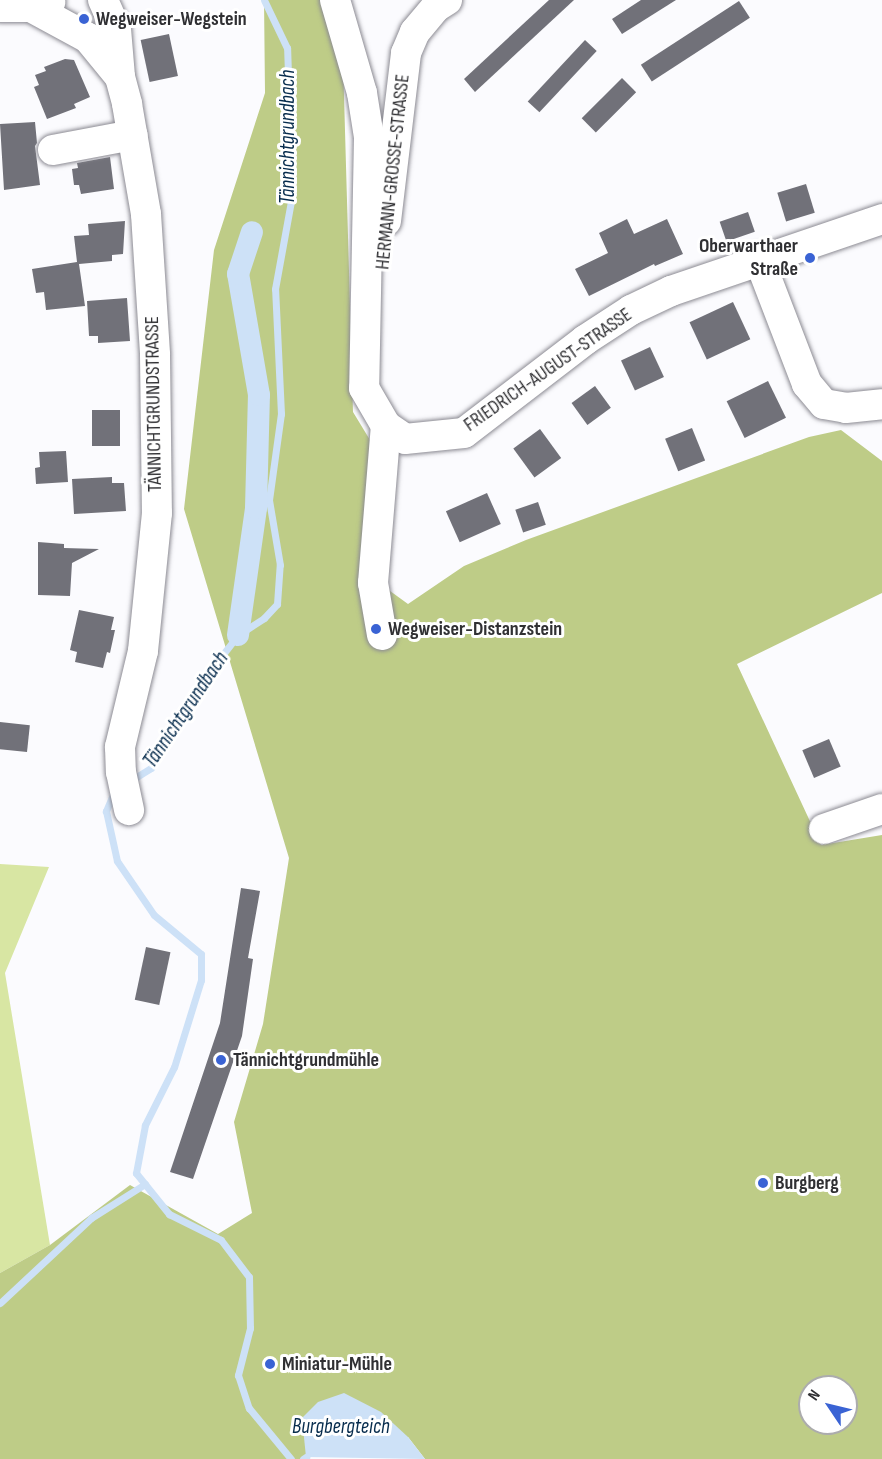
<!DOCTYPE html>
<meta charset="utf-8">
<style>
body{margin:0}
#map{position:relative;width:882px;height:1459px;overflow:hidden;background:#fbfbfe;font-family:"Sofia Sans Condensed",sans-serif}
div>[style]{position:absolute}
.green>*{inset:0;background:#d8e6a3}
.forest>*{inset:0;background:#becc87}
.water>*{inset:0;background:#cde1f7}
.stream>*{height:7px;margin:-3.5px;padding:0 3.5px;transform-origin:3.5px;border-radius:3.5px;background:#cde1f7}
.canal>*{height:22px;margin:-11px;padding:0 11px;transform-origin:11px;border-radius:11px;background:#cde1f7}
.building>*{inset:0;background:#717179;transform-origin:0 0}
.roads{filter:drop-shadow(0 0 2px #8c8b93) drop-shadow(0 0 2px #8c8b93)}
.minor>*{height:30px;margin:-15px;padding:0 15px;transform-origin:15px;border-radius:15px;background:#fff}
.dots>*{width:16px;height:16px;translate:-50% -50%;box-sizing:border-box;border:3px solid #fff;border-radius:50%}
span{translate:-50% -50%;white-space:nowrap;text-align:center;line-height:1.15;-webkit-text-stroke:6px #fff;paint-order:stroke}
.poi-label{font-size:20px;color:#303033;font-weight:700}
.left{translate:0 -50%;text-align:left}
.right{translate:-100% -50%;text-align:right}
.street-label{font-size:20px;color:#303033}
.water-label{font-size:21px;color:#072c4d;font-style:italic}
.north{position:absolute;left:798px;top:1375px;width:60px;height:60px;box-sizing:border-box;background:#fff;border:2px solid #acacad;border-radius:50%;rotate:305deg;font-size:16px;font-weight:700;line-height:24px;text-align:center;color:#303033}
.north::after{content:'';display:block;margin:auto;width:21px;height:27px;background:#3a63d4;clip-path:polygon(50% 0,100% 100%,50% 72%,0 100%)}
</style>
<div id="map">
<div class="green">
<div style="clip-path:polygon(0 864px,49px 867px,5px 973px,50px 1245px,0 1273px)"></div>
</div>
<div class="forest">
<div style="clip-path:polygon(evenodd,264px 0,325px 0,343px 60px,353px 412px,370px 440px,379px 583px,408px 604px,464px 566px,526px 540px,809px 437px,841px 430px,882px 461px,882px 593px,737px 664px,821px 845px,882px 835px,882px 1459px,425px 1459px,408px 1437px,306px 1457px,309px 1459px,0 1459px,0 1273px,50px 1245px,130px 1185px,218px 1234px,252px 1213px,234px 1122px,263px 1024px,289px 858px,184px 509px,214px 250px,265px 93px,264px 0,810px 1387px,846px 1387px,846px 1423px,810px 1423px,810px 1387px)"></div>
</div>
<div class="water">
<div style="clip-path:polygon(344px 1393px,381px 1412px,408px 1437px,425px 1459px,306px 1457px,302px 1418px,318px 1402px)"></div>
</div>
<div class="stream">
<div style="left:130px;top:781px;width:25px;rotate:-32deg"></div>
<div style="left:151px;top:768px;width:73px;rotate:-62.4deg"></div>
<div style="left:185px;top:703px;width:86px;rotate:-52.1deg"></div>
<div style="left:238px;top:635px;width:31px;rotate:-33deg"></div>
<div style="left:264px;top:618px;width:19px;rotate:-47deg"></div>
<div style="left:277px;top:604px;width:39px;rotate:-86deg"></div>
<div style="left:280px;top:565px;width:66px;rotate:-99.6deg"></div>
<div style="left:269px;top:500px;width:87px;rotate:-82.1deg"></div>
<div style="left:281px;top:414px;width:125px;rotate:-92.7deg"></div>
<div style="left:275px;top:289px;width:96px;rotate:-79.7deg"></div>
<div style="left:292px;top:195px;width:147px;rotate:-91.9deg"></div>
<div style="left:287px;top:48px;width:53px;rotate:-115.6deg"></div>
<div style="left:114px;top:792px;width:21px;rotate:113deg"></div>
<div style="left:106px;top:811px;width:51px;rotate:77.6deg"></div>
<div style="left:117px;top:861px;width:65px;rotate:55.6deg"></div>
<div style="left:154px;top:915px;width:61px;rotate:39.7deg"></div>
<div style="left:201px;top:954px;width:26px;rotate:90deg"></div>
<div style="left:201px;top:980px;width:91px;rotate:107.2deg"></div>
<div style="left:174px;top:1067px;width:65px;rotate:116.6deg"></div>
<div style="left:145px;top:1125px;width:49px;rotate:100.6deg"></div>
<div style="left:136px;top:1173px;width:53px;rotate:51.2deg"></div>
<div style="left:169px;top:1214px;width:58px;rotate:26.6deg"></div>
<div style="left:221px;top:1240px;width:46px;rotate:52.9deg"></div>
<div style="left:249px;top:1277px;width:51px;rotate:88.9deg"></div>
<div style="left:250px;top:1328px;width:49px;rotate:104.3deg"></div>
<div style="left:238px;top:1375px;width:35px;rotate:72deg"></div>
<div style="left:249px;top:1408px;width:66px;rotate:50.5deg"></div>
<div style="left:0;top:1303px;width:125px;rotate:-43deg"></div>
<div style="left:91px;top:1218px;width:64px;rotate:-32.2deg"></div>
<div style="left:303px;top:1459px;width:4px;rotate:-34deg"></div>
</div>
<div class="canal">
<div style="left:238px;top:635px;width:128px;rotate:-81.9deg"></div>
<div style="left:256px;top:508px;width:113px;rotate:-88.5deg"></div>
<div style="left:259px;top:395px;width:123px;rotate:-99.8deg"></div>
<div style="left:238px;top:274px;width:44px;rotate:-71.6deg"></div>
</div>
<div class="building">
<div style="clip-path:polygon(549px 0,574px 0,475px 92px,464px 79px)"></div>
<div style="clip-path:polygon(641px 0,676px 0,622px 34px,612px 19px)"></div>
<div style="left:739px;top:1px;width:20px;height:117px;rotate:57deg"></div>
<div style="left:169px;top:34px;width:43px;height:29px;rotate:78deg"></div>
<div style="left:585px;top:40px;width:16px;height:84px;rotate:43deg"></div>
<div style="clip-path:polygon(65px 59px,74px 60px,90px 97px,74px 104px,76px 108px,47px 119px,34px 87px,39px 85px,35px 75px,46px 71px,44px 67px)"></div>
<div style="left:622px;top:78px;width:20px;height:57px;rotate:45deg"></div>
<div style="clip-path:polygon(35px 122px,37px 143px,35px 146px,40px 185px,4px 190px,0 124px)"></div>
<div style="clip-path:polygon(110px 157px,114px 189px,81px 194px,79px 185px,74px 185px,72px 169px,78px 168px,77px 163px)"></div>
<div style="left:806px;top:184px;width:30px;height:30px;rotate:73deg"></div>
<div style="left:748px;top:212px;width:21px;height:30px;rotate:71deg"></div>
<div style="clip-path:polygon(627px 219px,634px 234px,667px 219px,683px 254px,655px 266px,654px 264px,589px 296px,575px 269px,608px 253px,599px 233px)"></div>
<div style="clip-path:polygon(125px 221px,123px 254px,112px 255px,112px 261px,79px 264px,85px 306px,46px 310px,44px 292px,36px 293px,32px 269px,77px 262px,74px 236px,89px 235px,88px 224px)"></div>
<div style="clip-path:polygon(127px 298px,130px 341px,98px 343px,98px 336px,89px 336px,87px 301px)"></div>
<div style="left:733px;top:302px;width:41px;height:48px;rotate:65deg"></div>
<div style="left:650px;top:347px;width:33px;height:32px;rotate:65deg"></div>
<div style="left:768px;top:381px;width:41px;height:46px;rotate:64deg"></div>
<div style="left:595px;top:386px;width:27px;height:29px;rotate:54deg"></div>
<div style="left:92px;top:410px;width:28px;height:36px"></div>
<div style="left:692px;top:428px;width:35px;height:29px;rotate:68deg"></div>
<div style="left:540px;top:429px;width:36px;height:33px;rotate:54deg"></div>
<div style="clip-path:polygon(66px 451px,68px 482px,36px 484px,35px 468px,40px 467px,39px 452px)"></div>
<div style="clip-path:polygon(112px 477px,112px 483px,124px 483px,126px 511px,74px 514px,72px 479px)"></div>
<div style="left:487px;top:493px;width:34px;height:45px;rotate:66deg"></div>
<div style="left:538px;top:502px;width:24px;height:24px;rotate:71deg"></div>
<div style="clip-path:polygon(38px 542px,64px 544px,64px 548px,99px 549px,72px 563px,70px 596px,38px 595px)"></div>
<div style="clip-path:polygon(79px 610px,114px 617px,111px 630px,115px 630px,110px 653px,107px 652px,103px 668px,75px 662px,77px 652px,70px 650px)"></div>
<div style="left:0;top:722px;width:30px;height:27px;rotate:6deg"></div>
<div style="left:829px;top:739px;width:30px;height:29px;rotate:67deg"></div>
<div style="clip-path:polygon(241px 888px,260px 891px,248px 958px,253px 959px,242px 1036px,193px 1179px,170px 1172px,220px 1023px)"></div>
<div style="left:146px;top:947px;width:25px;height:54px;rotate:12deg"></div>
</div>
<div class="roads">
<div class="minor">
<div style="left:103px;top:0;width:32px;rotate:66deg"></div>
<div style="left:116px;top:29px;width:48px;rotate:85.2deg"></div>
<div style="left:120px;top:77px;width:28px;rotate:75deg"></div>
<div style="left:127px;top:104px;width:112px;rotate:80.2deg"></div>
<div style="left:146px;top:214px;width:141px;rotate:86.3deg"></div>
<div style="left:155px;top:355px;width:158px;rotate:89.3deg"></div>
<div style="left:157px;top:513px;width:139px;rotate:95.8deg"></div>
<div style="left:143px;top:651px;width:99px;rotate:103.5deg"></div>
<div style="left:120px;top:747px;width:25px;rotate:88deg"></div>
<div style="left:121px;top:772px;width:39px;rotate:78deg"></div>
<div style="left:335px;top:0;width:97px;rotate:73.8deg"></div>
<div style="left:362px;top:93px;width:45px;rotate:81deg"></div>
<div style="left:369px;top:137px;width:251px;rotate:91.1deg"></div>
<div style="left:364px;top:388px;width:44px;rotate:59.9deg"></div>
<div style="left:386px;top:426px;width:23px;rotate:34deg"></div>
<div style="left:405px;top:439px;width:59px;rotate:-5.8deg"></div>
<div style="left:464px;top:433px;width:153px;rotate:-37.5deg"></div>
<div style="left:585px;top:340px;width:55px;rotate:-33.1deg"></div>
<div style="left:631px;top:310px;width:44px;rotate:-25.4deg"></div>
<div style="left:671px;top:291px;width:223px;rotate:-18.8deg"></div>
<div style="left:0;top:7px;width:31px"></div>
<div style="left:31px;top:7px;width:20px;rotate:-15deg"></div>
<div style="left:31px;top:7px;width:65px;rotate:28.5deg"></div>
<div style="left:88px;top:38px;width:50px;rotate:50.6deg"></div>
<div style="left:53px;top:150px;width:81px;rotate:-10.6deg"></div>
<div style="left:386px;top:221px;width:169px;rotate:-83.2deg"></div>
<div style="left:406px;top:53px;width:23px;rotate:-67deg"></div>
<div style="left:415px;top:32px;width:33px;rotate:-50deg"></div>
<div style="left:436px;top:7px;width:13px;rotate:-32deg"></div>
<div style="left:759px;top:259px;width:134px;rotate:69deg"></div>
<div style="left:807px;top:384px;width:26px;rotate:50deg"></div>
<div style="left:824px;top:404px;width:22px;rotate:10deg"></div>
<div style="left:846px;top:408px;width:36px;rotate:-6deg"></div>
<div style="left:382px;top:635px;width:53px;rotate:-99.8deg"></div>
<div style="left:373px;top:583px;width:158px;rotate:-85.3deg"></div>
<div style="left:824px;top:829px;width:61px;rotate:-19deg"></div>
</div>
</div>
<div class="dots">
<div style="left:84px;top:19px;background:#3a63d4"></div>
<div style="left:810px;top:258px;background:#3a63d4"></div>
<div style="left:376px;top:629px;background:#3a63d4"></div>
<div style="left:221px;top:1060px;background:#3a63d4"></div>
<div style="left:763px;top:1183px;background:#3a63d4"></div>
<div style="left:270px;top:1364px;background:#3a63d4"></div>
</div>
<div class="poi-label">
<span class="left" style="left:96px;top:19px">Wegweiser-Wegstein</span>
<span class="right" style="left:798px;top:258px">Oberwarthaer<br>Straße</span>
<span class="left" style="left:388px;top:629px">Wegweiser-Distanzstein</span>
<span class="left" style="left:233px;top:1060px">Tännichtgrundmühle</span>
<span class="left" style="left:775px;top:1183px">Burgberg</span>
<span class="left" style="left:282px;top:1364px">Miniatur-Mühle</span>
</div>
<div class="street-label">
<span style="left:393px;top:172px;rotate:-84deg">HERMANN-GROSSE-STRASSE</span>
<span style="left:548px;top:370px;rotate:-35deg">FRIEDRICH-AUGUST-STRASSE</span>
<span style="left:154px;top:404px;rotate:-91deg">TÄNNICHTGRUNDSTRASSE</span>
</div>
<div class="water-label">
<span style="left:288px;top:137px;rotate:-90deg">Tännichtgrundbach</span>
<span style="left:186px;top:710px;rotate:-56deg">Tännichtgrundbach</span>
<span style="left:341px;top:1427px">Burgbergteich</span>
</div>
<div class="north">N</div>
</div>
